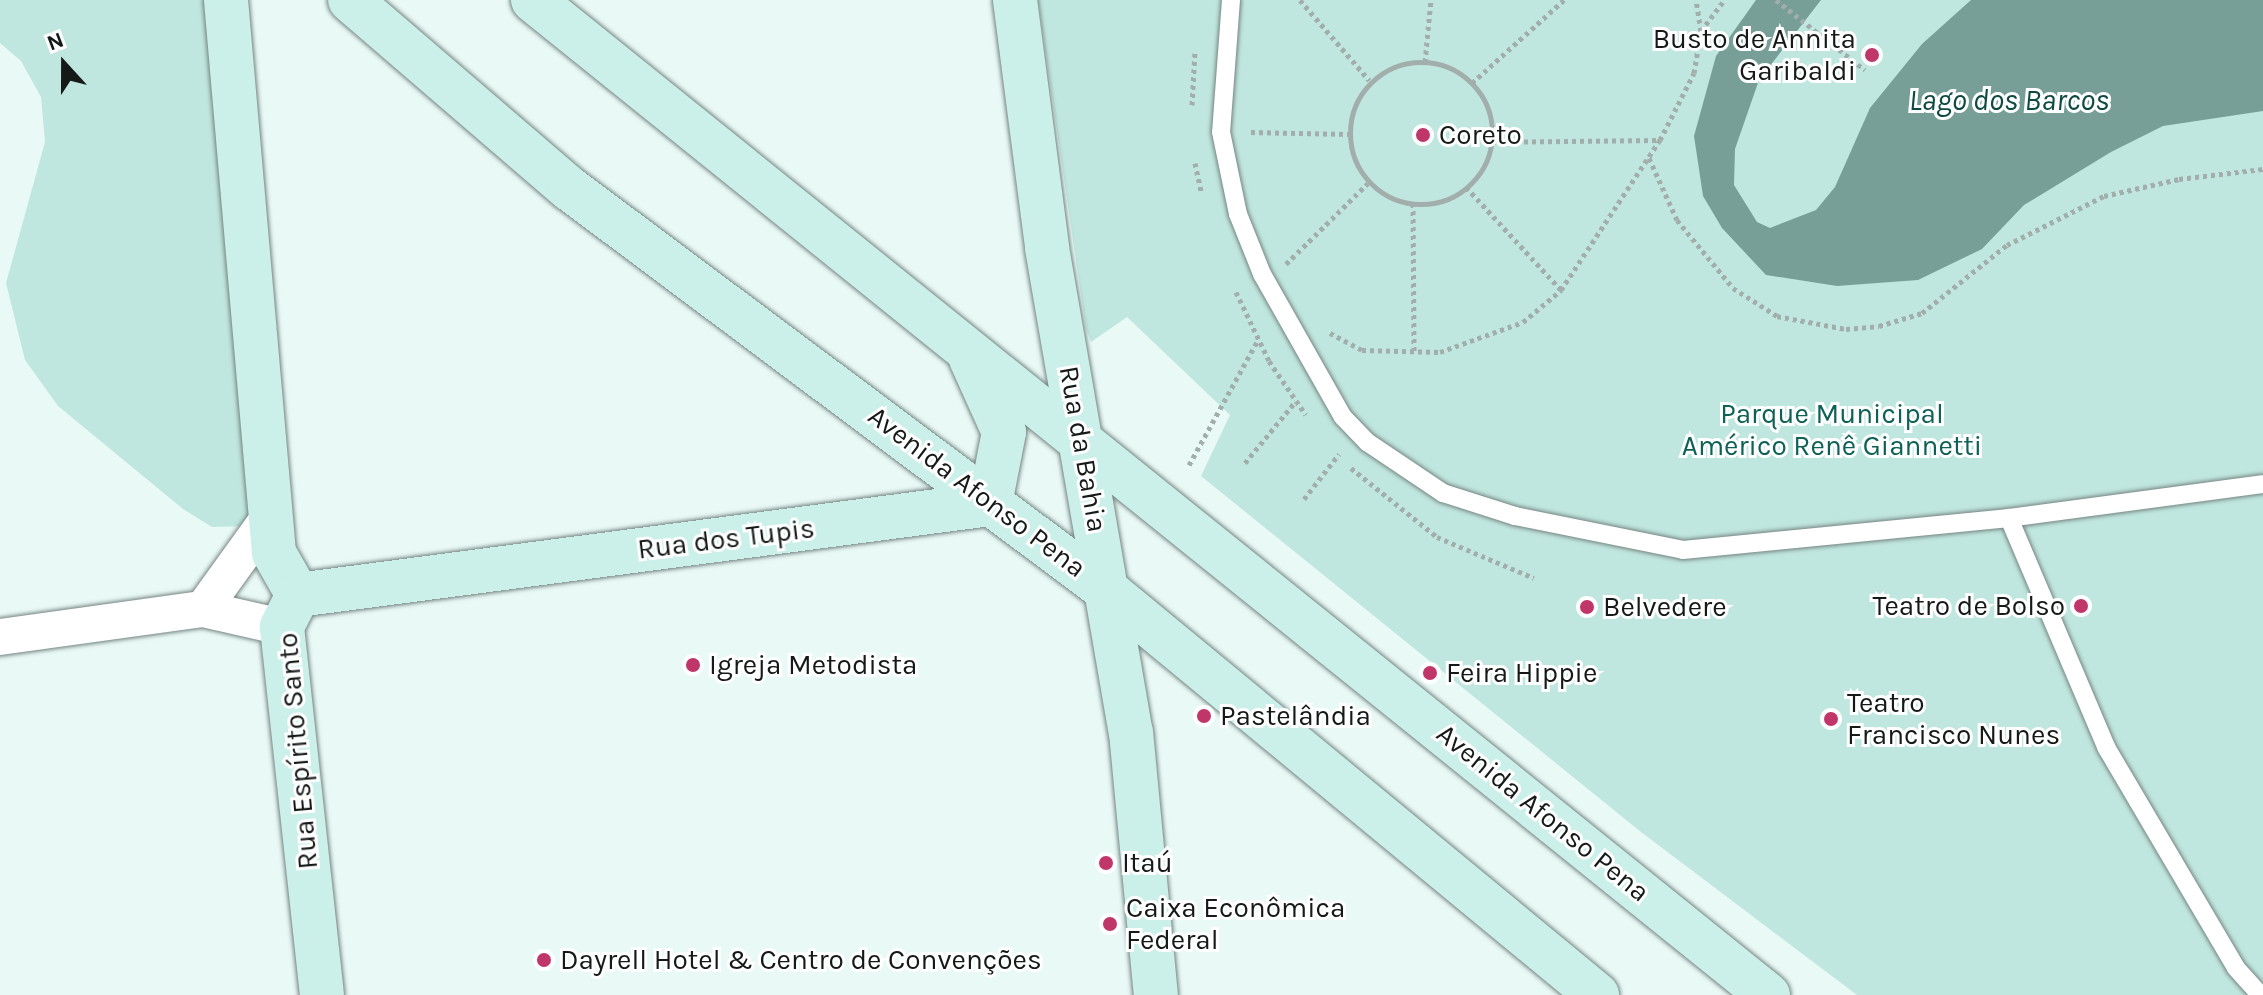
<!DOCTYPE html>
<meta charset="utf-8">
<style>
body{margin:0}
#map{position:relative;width:2263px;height:995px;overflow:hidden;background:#e9f9f6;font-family:Karla,sans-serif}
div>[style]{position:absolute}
.green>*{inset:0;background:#c0e7df}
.water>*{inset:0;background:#779f97}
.path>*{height:5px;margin-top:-2.5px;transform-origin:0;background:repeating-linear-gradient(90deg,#a2aeac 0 4px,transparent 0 8px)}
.path>.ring{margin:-2.5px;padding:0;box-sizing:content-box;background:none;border:5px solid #a2aeac;border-radius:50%}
.roads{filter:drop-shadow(0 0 2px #768582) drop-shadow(0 0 2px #768582)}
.lane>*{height:18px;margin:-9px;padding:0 9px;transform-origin:9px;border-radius:9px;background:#fff}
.street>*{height:36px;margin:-18px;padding:0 18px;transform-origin:18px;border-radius:18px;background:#fff}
.secondary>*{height:44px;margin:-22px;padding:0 22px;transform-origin:22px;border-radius:22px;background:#cbefe9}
.dots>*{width:22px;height:22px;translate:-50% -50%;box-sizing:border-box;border:4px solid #fff;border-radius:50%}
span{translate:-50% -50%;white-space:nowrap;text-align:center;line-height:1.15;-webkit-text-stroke:6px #fff;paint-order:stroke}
.poi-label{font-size:28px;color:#151a19}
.right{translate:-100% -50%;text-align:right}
.left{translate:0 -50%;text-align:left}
.park-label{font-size:28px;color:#0e6156}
.street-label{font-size:28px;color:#151a19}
.water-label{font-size:30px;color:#0e4a42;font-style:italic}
.north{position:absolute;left:24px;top:24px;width:80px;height:80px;-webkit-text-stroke:6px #fff;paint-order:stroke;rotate:339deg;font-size:22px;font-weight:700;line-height:32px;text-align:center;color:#151a19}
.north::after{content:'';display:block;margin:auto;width:28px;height:36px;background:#151a19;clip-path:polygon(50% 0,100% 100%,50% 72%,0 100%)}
</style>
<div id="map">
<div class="green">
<div style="clip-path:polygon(0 0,214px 0,268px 505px,248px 526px,212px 527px,183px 509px,58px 406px,25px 360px,6px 283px,45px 142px,41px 97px,21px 61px,0 43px)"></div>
<div style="clip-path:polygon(1038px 0,2263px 0,2263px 995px,1857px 995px,1641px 832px,1201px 476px,1230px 415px,1127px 317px,1091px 342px,1086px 329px)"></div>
</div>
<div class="water">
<div style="clip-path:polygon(1756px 0,1821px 0,1759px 80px,1735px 149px,1734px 185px,1757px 222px,1770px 228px,1816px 210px,1835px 187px,1870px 108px,1922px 44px,1971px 0,2263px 0,2263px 111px,2163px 126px,2111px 152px,2024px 205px,1982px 249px,1918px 280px,1837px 286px,1766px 275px,1722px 228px,1703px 196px,1694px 136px,1716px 56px)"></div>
</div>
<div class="path">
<div style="left:1300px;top:0;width:106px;rotate:49.2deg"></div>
<div style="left:1776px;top:0;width:113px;rotate:38.2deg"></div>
<div style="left:1701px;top:31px;width:39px;rotate:-53deg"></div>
<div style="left:1425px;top:62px;width:62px;rotate:-84.5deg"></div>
<div class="ring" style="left:1350px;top:62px;width:137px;height:137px"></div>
<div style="left:1472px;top:83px;width:124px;rotate:-42.1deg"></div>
<div style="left:1192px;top:105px;width:54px;rotate:-86.8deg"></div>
<div style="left:1251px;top:132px;width:99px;rotate:1.2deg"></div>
<div style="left:1492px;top:142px;width:167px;rotate:-0.7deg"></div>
<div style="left:1649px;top:158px;width:68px;rotate:65.7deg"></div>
<div style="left:1677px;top:220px;width:88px;rotate:50.5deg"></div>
<div style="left:1733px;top:288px;width:52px;rotate:32.5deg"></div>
<div style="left:1777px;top:316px;width:70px;rotate:10.7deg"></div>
<div style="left:1846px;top:329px;width:33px;rotate:-5deg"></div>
<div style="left:1879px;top:326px;width:45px;rotate:-16.8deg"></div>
<div style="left:1922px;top:313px;width:109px;rotate:-38.7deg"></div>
<div style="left:2007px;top:245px;width:109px;rotate:-26.8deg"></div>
<div style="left:2104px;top:196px;width:77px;rotate:-12.8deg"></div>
<div style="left:2179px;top:179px;width:85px;rotate:-6.8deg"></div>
<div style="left:1195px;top:163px;width:30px;rotate:78deg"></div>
<div style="left:1466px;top:187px;width:140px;rotate:47.3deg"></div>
<div style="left:1413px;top:203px;width:151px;rotate:89.6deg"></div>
<div style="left:1286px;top:264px;width:115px;rotate:-44.6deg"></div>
<div style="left:1236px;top:292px;width:76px;rotate:64.4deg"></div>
<div style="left:1269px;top:361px;width:65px;rotate:55.6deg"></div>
<div style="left:1330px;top:333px;width:36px;rotate:28deg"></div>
<div style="left:1362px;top:350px;width:78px;rotate:1.5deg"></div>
<div style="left:1440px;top:352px;width:88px;rotate:-19.9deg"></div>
<div style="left:1523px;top:322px;width:50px;rotate:-40.1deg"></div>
<div style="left:1561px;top:290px;width:180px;rotate:-56.6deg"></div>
<div style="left:1660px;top:140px;width:75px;rotate:-63.1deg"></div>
<div style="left:1694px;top:73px;width:43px;rotate:-80.5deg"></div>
<div style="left:1701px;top:31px;width:31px;rotate:-99deg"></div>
<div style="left:1245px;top:463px;width:80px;rotate:-50.6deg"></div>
<div style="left:1189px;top:465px;width:143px;rotate:-61.1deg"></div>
<div style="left:1351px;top:468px;width:110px;rotate:38.7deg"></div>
<div style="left:1437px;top:537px;width:105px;rotate:22.9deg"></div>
<div style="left:1304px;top:499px;width:57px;rotate:-52.1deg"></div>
</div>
<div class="roads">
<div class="lane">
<div style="left:1231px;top:0;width:132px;rotate:94.3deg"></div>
<div style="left:1221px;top:132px;width:84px;rotate:78.3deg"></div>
<div style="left:1238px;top:214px;width:65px;rotate:68.2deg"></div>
<div style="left:1262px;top:274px;width:164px;rotate:60.5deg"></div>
<div style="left:1343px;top:417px;width:35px;rotate:46deg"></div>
<div style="left:1367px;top:442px;width:92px;rotate:33.9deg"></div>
<div style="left:1443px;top:493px;width:76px;rotate:17.7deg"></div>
<div style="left:1515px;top:516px;width:171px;rotate:11.4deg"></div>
<div style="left:1683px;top:550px;width:328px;rotate:-5.6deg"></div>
<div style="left:2009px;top:518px;width:256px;rotate:-7.6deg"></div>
<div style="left:2009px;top:518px;width:249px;rotate:67deg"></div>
<div style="left:2106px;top:747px;width:256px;rotate:59.5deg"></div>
<div style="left:2236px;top:968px;width:36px;rotate:48deg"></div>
</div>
<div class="street">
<div style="left:203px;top:609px;width:115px;rotate:-54.2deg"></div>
<div style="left:0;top:637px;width:205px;rotate:-7.9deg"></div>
<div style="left:203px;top:609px;width:81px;rotate:12.8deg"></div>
</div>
<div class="secondary">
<div style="left:226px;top:0;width:555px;rotate:85.04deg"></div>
<div style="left:274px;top:553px;width:48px;rotate:60.3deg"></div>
<div style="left:350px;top:0;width:290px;rotate:40.7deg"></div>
<div style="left:570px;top:189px;width:673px;rotate:36.78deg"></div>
<div style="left:1109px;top:592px;width:633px;rotate:39.55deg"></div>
<div style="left:533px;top:0;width:1586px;rotate:38.86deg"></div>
<div style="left:1015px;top:0;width:250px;rotate:82.6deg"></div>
<div style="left:1047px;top:248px;width:491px;rotate:80.2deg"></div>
<div style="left:1131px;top:732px;width:264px;rotate:84.6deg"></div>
<div style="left:971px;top:359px;width:80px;rotate:65.7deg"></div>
<div style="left:1004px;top:432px;width:73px;rotate:101deg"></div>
<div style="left:298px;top:595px;width:698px;rotate:-7.49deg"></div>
<div style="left:298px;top:595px;width:36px;rotate:117deg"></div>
<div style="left:282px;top:627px;width:370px;rotate:83.8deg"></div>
</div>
</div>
<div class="dots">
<div style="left:1872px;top:55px;background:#c13669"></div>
<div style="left:1423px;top:135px;background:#c13669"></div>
<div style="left:2081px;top:606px;background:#c13669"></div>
<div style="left:1587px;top:607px;background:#c13669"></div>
<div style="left:693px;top:665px;background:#c13669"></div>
<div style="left:1430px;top:673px;background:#c13669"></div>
<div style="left:1204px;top:716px;background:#c13669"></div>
<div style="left:1831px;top:719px;background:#c13669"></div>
<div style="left:1106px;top:863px;background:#c13669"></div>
<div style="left:1110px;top:924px;background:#c13669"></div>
<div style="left:544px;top:960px;background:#c13669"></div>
</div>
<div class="poi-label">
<span class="right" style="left:1856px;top:55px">Busto de Annita<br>Garibaldi</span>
<span class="left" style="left:1439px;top:135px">Coreto</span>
<span class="right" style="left:2065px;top:606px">Teatro de Bolso</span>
<span class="left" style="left:1603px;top:607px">Belvedere</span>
<span class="left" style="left:709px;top:665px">Igreja Metodista</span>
<span class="left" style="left:1446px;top:673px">Feira Hippie</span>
<span class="left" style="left:1847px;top:719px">Teatro<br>Francisco Nunes</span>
<span class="left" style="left:1220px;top:716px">Pastelândia</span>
<span class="left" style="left:1122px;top:863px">Itaú</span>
<span class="left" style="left:1126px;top:924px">Caixa Econômica<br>Federal</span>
<span class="left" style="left:560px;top:960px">Dayrell Hotel &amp; Centro de Convenções</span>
</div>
<div class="park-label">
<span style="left:1832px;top:430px">Parque Municipal<br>Américo Renê Giannetti</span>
</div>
<div class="street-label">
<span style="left:1083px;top:449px;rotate:80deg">Rua da Bahia</span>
<span style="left:977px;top:492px;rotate:37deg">Avenida Afonso Pena</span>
<span style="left:726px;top:539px;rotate:-7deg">Rua dos Tupis</span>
<span style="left:298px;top:751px;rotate:-95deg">Rua Espírito Santo</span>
<span style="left:1543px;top:813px;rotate:39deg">Avenida Afonso Pena</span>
</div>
<div class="water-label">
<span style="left:2009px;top:100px">Lago dos Barcos</span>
</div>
<div class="north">N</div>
</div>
